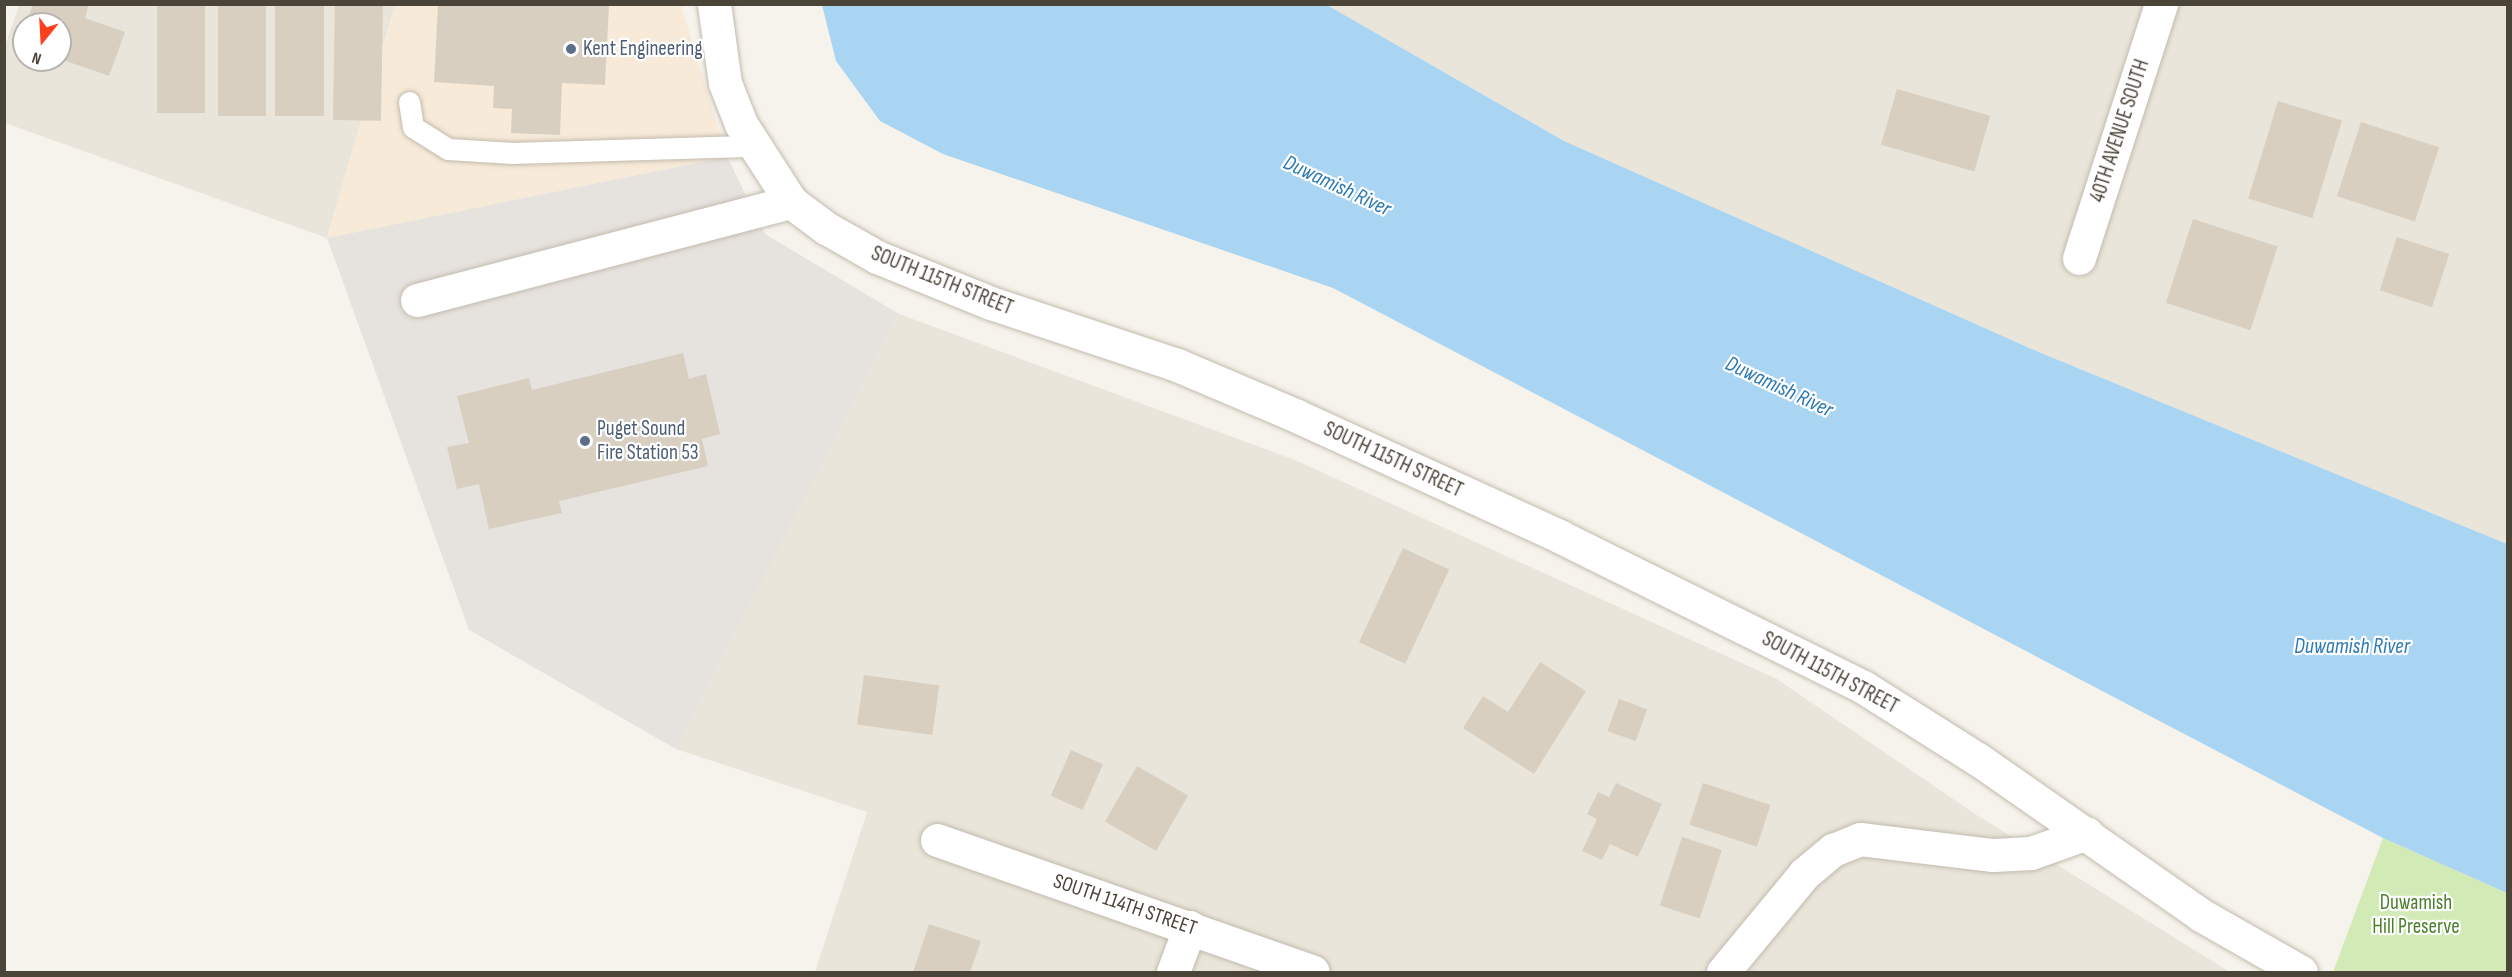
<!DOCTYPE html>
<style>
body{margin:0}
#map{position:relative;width:2512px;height:977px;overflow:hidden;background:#f6f3ec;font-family:"Sofia Sans Condensed",sans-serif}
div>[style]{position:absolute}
.residential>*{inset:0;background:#eae5da}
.commercial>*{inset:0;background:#f7ead8}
.industrial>*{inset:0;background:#e6e2dd}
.green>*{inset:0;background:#d2eab5}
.water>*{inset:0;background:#a9d4f2}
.building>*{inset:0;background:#d8cfc1;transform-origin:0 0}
.roads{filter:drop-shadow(0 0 2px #c2bbae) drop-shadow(0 0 2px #c2bbae)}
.service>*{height:21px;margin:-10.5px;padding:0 10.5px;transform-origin:10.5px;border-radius:10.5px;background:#fff}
.minor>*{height:33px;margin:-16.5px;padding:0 16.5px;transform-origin:16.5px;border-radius:16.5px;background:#fff}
.tertiary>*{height:33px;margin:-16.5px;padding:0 16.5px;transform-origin:16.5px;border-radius:16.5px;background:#fff}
.dots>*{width:16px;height:16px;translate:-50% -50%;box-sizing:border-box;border:3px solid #fff;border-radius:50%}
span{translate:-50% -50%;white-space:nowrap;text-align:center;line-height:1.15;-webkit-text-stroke:4.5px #fff;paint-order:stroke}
.service-label{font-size:21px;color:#4e5e75}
.left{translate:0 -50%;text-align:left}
.street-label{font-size:21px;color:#4b4439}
.park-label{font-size:21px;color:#4a7f2a}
.water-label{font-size:22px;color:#2e7ab2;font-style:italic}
.frame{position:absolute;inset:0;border:6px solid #4b4439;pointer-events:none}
.north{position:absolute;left:12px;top:12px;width:60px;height:60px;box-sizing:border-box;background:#fff;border:2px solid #b7b4b0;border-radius:50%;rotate:198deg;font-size:16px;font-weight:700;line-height:24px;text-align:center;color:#4b4439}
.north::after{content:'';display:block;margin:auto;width:21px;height:27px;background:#fc3f1d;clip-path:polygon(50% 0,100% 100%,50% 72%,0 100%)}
</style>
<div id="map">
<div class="residential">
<div style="clip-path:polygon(evenodd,19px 5px,395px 5px,327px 238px,5px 123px,5px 46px,19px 5px,24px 24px,60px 24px,60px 60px,24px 60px,24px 24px)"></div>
<div style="clip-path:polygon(1327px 5px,2507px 5px,2507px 544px,2041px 353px,1564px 141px)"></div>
<div style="clip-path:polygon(899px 314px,1295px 460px,1777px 679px,1975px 814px,2230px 972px,815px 972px,867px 812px,676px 749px)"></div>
</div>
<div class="commercial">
<div style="clip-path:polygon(395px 5px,681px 5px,727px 157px,327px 238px)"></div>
</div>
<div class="industrial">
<div style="clip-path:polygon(727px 157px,765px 234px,899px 314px,676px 749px,469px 630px,327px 238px)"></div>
</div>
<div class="green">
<div style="clip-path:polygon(2383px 838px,2507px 893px,2507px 972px,2333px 972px)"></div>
</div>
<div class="water">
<div style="clip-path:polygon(822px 5px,1327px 5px,1564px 141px,2041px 353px,2507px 544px,2507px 893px,2383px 838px,1333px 288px,943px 154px,880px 121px,836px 61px)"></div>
</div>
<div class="building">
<div style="clip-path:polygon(33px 4px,89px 4px,85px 18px,125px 32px,109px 76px,60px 59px,60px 24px,26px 24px)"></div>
<div style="left:157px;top:4px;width:48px;height:109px"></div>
<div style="left:218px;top:4px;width:48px;height:112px"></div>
<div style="left:275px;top:4px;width:49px;height:112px"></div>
<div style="left:335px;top:4px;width:48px;height:116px;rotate:1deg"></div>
<div style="clip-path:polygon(438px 5px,609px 5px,605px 85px,562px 83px,560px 135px,511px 133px,512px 109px,493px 108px,494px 86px,434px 82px)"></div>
<div style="left:1897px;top:89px;width:97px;height:58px;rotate:16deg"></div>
<div style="left:2278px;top:101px;width:67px;height:102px;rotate:17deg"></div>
<div style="left:2361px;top:122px;width:82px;height:78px;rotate:18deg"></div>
<div style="left:2193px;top:219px;width:89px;height:88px;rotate:18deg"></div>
<div style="left:2397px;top:237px;width:55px;height:56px;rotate:18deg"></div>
<div style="clip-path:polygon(683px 353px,689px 379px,706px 374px,720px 434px,702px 439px,708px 466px,559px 501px,562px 513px,489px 529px,479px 484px,457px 489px,447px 447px,469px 443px,457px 396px,529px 378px,532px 390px)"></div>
<div style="left:1403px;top:548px;width:51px;height:104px;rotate:25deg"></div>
<div style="clip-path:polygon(1540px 662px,1586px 691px,1534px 774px,1463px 728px,1483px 696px,1508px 712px)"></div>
<div style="left:864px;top:675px;width:76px;height:50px;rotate:8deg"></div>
<div style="left:1619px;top:699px;width:30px;height:34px;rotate:20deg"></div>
<div style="left:1071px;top:750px;width:35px;height:50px;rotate:24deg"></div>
<div style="left:1137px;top:766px;width:59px;height:64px;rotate:30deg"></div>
<div style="clip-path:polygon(1616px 783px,1662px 804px,1638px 857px,1610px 844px,1602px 860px,1582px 851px,1597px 819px,1587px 814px,1598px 792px,1609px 797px)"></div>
<div style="left:1703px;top:783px;width:71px;height:44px;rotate:18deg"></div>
<div style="left:1682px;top:837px;width:42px;height:72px;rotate:18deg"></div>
<div style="clip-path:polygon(929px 924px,981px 941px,970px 972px,913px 972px)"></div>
</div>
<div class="roads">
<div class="service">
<div style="left:409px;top:102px;width:25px;rotate:81deg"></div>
<div style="left:413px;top:127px;width:41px;rotate:32.2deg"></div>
<div style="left:448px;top:149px;width:65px;rotate:3.5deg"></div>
<div style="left:513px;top:153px;width:240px;rotate:-1.7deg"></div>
</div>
<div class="minor">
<div style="left:2079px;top:258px;width:267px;rotate:-72.1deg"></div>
<div style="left:417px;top:300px;width:387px;rotate:-14.7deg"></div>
<div style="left:937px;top:840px;width:398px;rotate:19.3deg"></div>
<div style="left:1173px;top:972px;width:48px;rotate:-69.3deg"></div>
<div style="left:1723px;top:972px;width:127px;rotate:-50.4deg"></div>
<div style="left:1804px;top:874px;width:38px;rotate:-40deg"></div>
<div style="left:1833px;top:850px;width:29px;rotate:-22deg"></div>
<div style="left:1860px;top:839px;width:134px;rotate:6.9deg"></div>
<div style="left:1993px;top:855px;width:38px;rotate:-3deg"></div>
<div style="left:2031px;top:853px;width:59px;rotate:-19.7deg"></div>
</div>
<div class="tertiary">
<div style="left:714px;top:4px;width:80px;rotate:82.1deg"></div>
<div style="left:725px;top:83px;width:44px;rotate:68.7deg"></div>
<div style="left:741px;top:124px;width:93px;rotate:57.3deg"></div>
<div style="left:791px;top:202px;width:44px;rotate:36.6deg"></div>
<div style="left:826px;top:228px;width:59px;rotate:29.6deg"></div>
<div style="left:877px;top:257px;width:123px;rotate:22deg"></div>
<div style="left:991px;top:303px;width:196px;rotate:18.4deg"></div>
<div style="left:1177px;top:365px;width:130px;rotate:23deg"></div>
<div style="left:1297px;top:416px;width:290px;rotate:24.6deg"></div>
<div style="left:1561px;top:537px;width:339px;rotate:26.4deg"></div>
<div style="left:1865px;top:688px;width:135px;rotate:32.3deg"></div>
<div style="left:1979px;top:760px;width:271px;rotate:34.9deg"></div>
<div style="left:2201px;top:915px;width:115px;rotate:29.7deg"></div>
</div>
</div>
<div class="dots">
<div style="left:571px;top:49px;background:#5c6f8a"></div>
<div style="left:585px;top:441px;background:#5c6f8a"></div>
</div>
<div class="service-label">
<span class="left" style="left:583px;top:49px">Kent Engineering</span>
<span class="left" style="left:597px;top:441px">Puget Sound<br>Fire Station 53</span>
</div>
<div class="street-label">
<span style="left:2120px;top:131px;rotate:-72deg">40TH AVENUE SOUTH</span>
<span style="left:942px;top:281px;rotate:22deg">SOUTH 115TH STREET</span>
<span style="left:1393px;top:460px;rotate:25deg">SOUTH 115TH STREET</span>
<span style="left:1830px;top:673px;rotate:28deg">SOUTH 115TH STREET</span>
<span style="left:1125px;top:905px;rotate:19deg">SOUTH 114TH STREET</span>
</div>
<div class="park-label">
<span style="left:2416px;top:915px">Duwamish<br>Hill Preserve</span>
</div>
<div class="water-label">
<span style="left:1337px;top:186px;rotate:25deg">Duwamish River</span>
<span style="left:1779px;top:387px;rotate:25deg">Duwamish River</span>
<span style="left:2352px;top:647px">Duwamish River</span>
</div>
<div class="frame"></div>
<div class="north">N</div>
</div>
